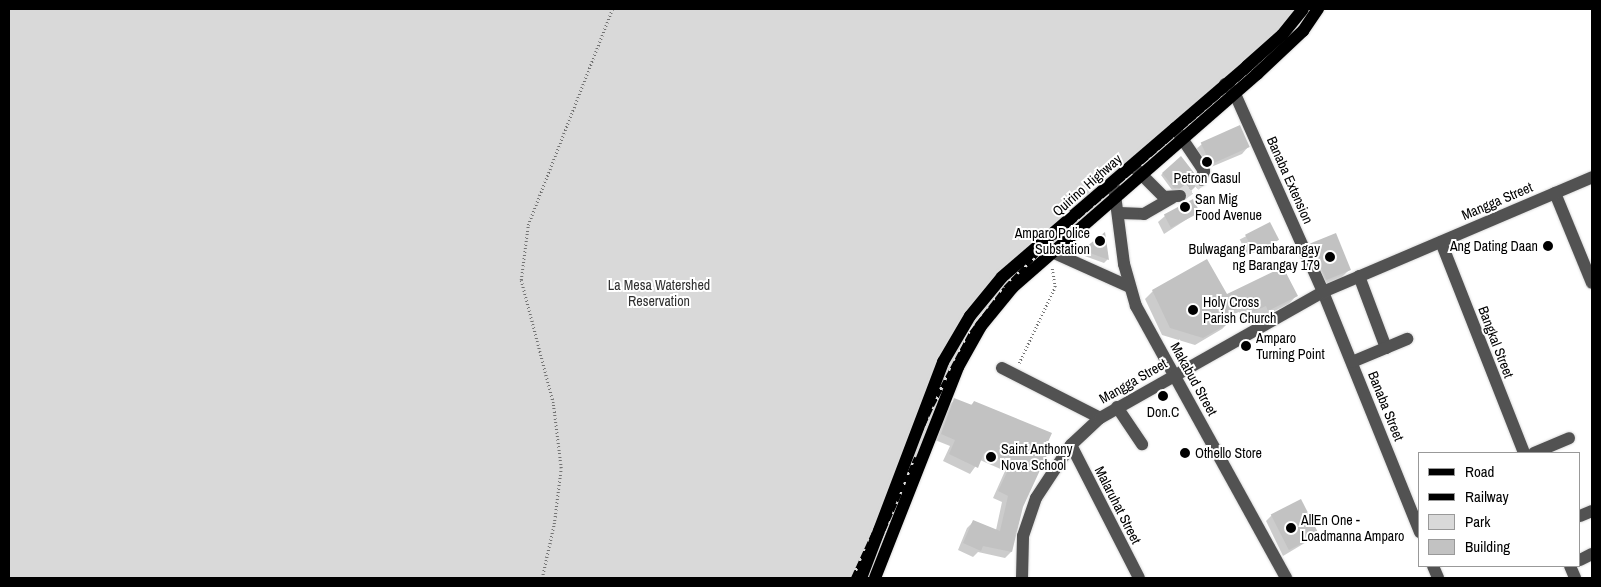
<!DOCTYPE html>
<style>
body{margin:0}
#map{position:relative;width:1601px;height:587px;overflow:hidden;background:#fff;font-family:"Archivo Narrow",sans-serif}
div>[style]{position:absolute}
.green>*{inset:0;background:#d9d9d9}
.shadow>*{inset:0;background:#0003;transform-origin:0 0}
.building>*{inset:0;background:#c2c2c2;transform-origin:0 0}
.minor-tunnel>*{height:12px;margin-top:-6px;transform-origin:0;background:repeating-linear-gradient(90deg,#d9d9d9 0 12px,transparent 0 18px)}
.path>*{height:2.5px;margin-top:-1.25px;transform-origin:0;background:repeating-linear-gradient(90deg,#747474 0 1px,transparent 0 3.5px)}
.roads{filter:drop-shadow(0 0 1px #dbdbdb) drop-shadow(0 0 1px #dbdbdb)}
.minor>*{height:12px;margin:-6px;padding:0 6px;transform-origin:6px;border-radius:6px;background:#525252}
.major>*{height:12px;margin:-6px;padding:0 6px;transform-origin:6px;border-radius:6px;background:#000}
.rail>*{height:4px;margin-top:-2px;transform-origin:0;background:repeating-linear-gradient(90deg,#000 0 8px,transparent 0 10.5px)}
.dots>*{width:14px;height:14px;translate:-50% -50%;box-sizing:border-box;border:2px solid #fff;border-radius:50%}
span{translate:-50% -50%;white-space:nowrap;text-align:center;line-height:1.15;-webkit-text-stroke:4px #fff;paint-order:stroke}
.poi-label{font-size:14px;color:#000}
.left{translate:0 -50%;text-align:left}
.right{translate:-100% -50%;text-align:right}
.street-label{font-size:14px;color:#000}
.park-label{font-size:14px;color:#303030}
.frame{position:absolute;inset:0;border:10px solid #000;pointer-events:none}
.legend{position:absolute;left:1418px;top:452px;width:162px;height:115px;box-sizing:border-box;background:#fff;border:1px solid #999;margin:0;padding:6px 9px;list-style:none;font-size:15px;color:#000}
.legend li{display:flex;align-items:center;gap:10px;height:25px}
.legend b{width:25px;border:1px solid #999}
</style>
<div id="map">
<div class="green">
<div style="clip-path:polygon(9px 9px,1310px 9px,1282px 46px,1008px 283px,970px 328px,952px 365px,871px 578px,9px 578px)"></div>
</div>
<div class="shadow">
<div style="clip-path:polygon(1202px 144px,1248px 147px,1242px 154px,1204px 170px,1195px 150px)"></div>
<div style="clip-path:polygon(1181px 158px,1195px 186px,1185px 194px,1181px 190px,1172px 190px,1161px 175px)"></div>
<div style="clip-path:polygon(1198px 212px,1164px 234px,1158px 222px,1165px 216px)"></div>
<div style="left:1270px;top:224px;width:18px;height:34px;rotate:63deg"></div>
<div style="clip-path:polygon(1104px 234px,1108px 259px,1104px 263px,1079px 254px)"></div>
<div style="clip-path:polygon(1311px 245px,1349px 270px,1340px 279px,1317px 288px,1302px 254px)"></div>
<div style="clip-path:polygon(1153px 291px,1227px 296px,1296px 296px,1289px 304px,1260px 318px,1258px 313px,1243px 320px,1239px 312px,1227px 317px,1229px 322px,1222px 329px,1195px 345px,1162px 335px,1145px 299px)"></div>
<div style="clip-path:polygon(955px 400px,970px 406px,974px 402px,1050px 434px,1022px 507px,1011px 552px,1005px 558px,978px 552px,973px 557px,958px 550px,967px 528px,974px 521px,996px 530px,1002px 502px,993px 498px,1005px 471px,980px 460px,970px 474px,943px 461px,950px 446px,935px 440px,948px 406px)"></div>
<div style="clip-path:polygon(1272px 515px,1318px 535px,1283px 556px,1266px 521px)"></div>
</div>
<div class="building">
<div style="left:1240px;top:125px;width:24px;height:43px;rotate:66deg"></div>
<div style="clip-path:polygon(1181px 156px,1195px 174px,1193px 181px,1196px 186px,1188px 194px,1183px 189px,1174px 188px,1162px 173px)"></div>
<div style="left:1193px;top:199px;width:15px;height:33px;rotate:62deg"></div>
<div style="left:1270px;top:222px;width:20px;height:28px;rotate:63deg"></div>
<div style="clip-path:polygon(1105px 232px,1109px 260px,1082px 250px)"></div>
<div style="left:1336px;top:233px;width:40px;height:28px;rotate:68deg"></div>
<div style="clip-path:polygon(1207px 259px,1227px 294px,1283px 267px,1298px 296px,1268px 311px,1266px 306px,1250px 313px,1247px 305px,1226px 314px,1231px 322px,1203px 338px,1170px 328px,1152px 290px)"></div>
<div style="clip-path:polygon(954px 398px,972px 405px,974px 401px,1052px 433px,1043px 453px,1047px 455px,1023px 507px,1012px 552px,983px 546px,981px 551px,963px 543px,973px 520px,1000px 531px,1008px 496px,998px 491px,1011px 464px,984px 453px,978px 468px,949px 454px,955px 440px,941px 434px)"></div>
<div style="left:1301px;top:499px;width:40px;height:34px;rotate:63deg"></div>
</div>
<div class="minor-tunnel">
<div style="left:1180px;top:196px;width:26px;rotate:-37deg"></div>
</div>
<div class="path">
<div style="left:1019px;top:363px;width:84px;rotate:-64.7deg"></div>
<div style="left:1055px;top:287px;width:19px;rotate:-99deg"></div>
<div style="left:542px;top:578px;width:55px;rotate:-77.5deg"></div>
<div style="left:554px;top:524px;width:56px;rotate:-82.9deg"></div>
<div style="left:561px;top:468px;width:65px;rotate:-97deg"></div>
<div style="left:553px;top:403px;width:127px;rotate:-104.6deg"></div>
<div style="left:521px;top:280px;width:55px;rotate:-82.7deg"></div>
<div style="left:528px;top:225px;width:232px;rotate:-68.7deg"></div>
</div>
<div class="roads">
<div class="minor">
<div style="left:1225px;top:84px;width:14px;rotate:45deg"></div>
<div style="left:1235px;top:94px;width:217px;rotate:66deg"></div>
<div style="left:1323px;top:292px;width:259px;rotate:68deg"></div>
<div style="left:1175px;top:128px;width:52px;rotate:56deg"></div>
<div style="left:1204px;top:171px;width:9px;rotate:108deg"></div>
<div style="left:1134px;top:167px;width:42px;rotate:45deg"></div>
<div style="left:1164px;top:197px;width:16px;rotate:-4deg"></div>
<div style="left:1114px;top:187px;width:78px;rotate:82.6deg"></div>
<div style="left:1124px;top:264px;width:44px;rotate:74.1deg"></div>
<div style="left:1136px;top:306px;width:311px;rotate:61.1deg"></div>
<div style="left:1555px;top:193px;width:97px;rotate:67.7deg"></div>
<div style="left:1119px;top:213px;width:25px;rotate:2deg"></div>
<div style="left:1144px;top:214px;width:32px;rotate:-30deg"></div>
<div style="left:1441px;top:242px;width:227px;rotate:68.5deg"></div>
<div style="left:1052px;top:252px;width:85px;rotate:24.2deg"></div>
<div style="left:1359px;top:276px;width:77px;rotate:69.4deg"></div>
<div style="left:1352px;top:362px;width:60px;rotate:-22.7deg"></div>
<div style="left:1002px;top:368px;width:110px;rotate:27deg"></div>
<div style="left:1117px;top:407px;width:45px;rotate:56deg"></div>
<div style="left:1071px;top:445px;width:149px;rotate:62.9deg"></div>
<div style="left:1534px;top:453px;width:38px;rotate:-23deg"></div>
<div style="left:1580px;top:516px;width:13px;rotate:-23deg"></div>
<div style="left:1580px;top:560px;width:13px;rotate:-27deg"></div>
<div style="left:1433px;top:566px;width:13px;rotate:67deg"></div>
<div style="left:1570px;top:566px;width:13px;rotate:67deg"></div>
<div style="left:1022px;top:578px;width:42px;rotate:-88.6deg"></div>
<div style="left:1023px;top:536px;width:40px;rotate:-71.1deg"></div>
<div style="left:1036px;top:498px;width:64px;rotate:-56.6deg"></div>
<div style="left:1071px;top:445px;width:40px;rotate:-43deg"></div>
<div style="left:1100px;top:418px;width:256px;rotate:-29.5deg"></div>
<div style="left:1323px;top:292px;width:293px;rotate:-23.1deg"></div>
</div>
<div class="major">
<div style="left:861px;top:578px;width:231px;rotate:-69.2deg"></div>
<div style="left:943px;top:362px;width:53px;rotate:-59.6deg"></div>
<div style="left:970px;top:316px;width:50px;rotate:-50.6deg"></div>
<div style="left:1002px;top:277px;width:323px;rotate:-40.7deg"></div>
<div style="left:1247px;top:66px;width:47px;rotate:-41.5deg"></div>
<div style="left:1282px;top:35px;width:33px;rotate:-51deg"></div>
<div style="left:875px;top:578px;width:227px;rotate:-68.5deg"></div>
<div style="left:958px;top:367px;width:47px;rotate:-60.7deg"></div>
<div style="left:981px;top:326px;width:50px;rotate:-50.6deg"></div>
<div style="left:1013px;top:287px;width:324px;rotate:-41.1deg"></div>
<div style="left:1257px;top:74px;width:63px;rotate:-43.1deg"></div>
<div style="left:1303px;top:31px;width:27px;rotate:-56deg"></div>
</div>
</div>
<div class="rail">
<div style="left:943px;top:401px;width:72px;rotate:-62deg"></div>
<div style="left:977px;top:337px;width:45px;rotate:-53.1deg"></div>
<div style="left:853px;top:578px;width:189px;rotate:-65.3deg"></div>
<div style="left:932px;top:406px;width:83px;rotate:-61.9deg"></div>
<div style="left:971px;top:333px;width:56px;rotate:-52.9deg"></div>
<div style="left:1005px;top:288px;width:59px;rotate:-46.4deg"></div>
<div style="left:1046px;top:245px;width:271px;rotate:-40.8deg"></div>
<div style="left:1251px;top:68px;width:31px;rotate:-45deg"></div>
<div style="left:1273px;top:46px;width:46px;rotate:-53.9deg"></div>
<div style="left:862px;top:578px;width:132px;rotate:-65.8deg"></div>
</div>
<div class="dots">
<div style="left:1207px;top:162px;background:#000"></div>
<div style="left:1185px;top:207px;background:#000"></div>
<div style="left:1100px;top:241px;background:#000"></div>
<div style="left:1548px;top:246px;background:#000"></div>
<div style="left:1330px;top:257px;background:#000"></div>
<div style="left:1193px;top:310px;background:#000"></div>
<div style="left:1246px;top:346px;background:#000"></div>
<div style="left:1163px;top:396px;background:#000"></div>
<div style="left:1185px;top:453px;background:#000"></div>
<div style="left:991px;top:457px;background:#000"></div>
<div style="left:1291px;top:528px;background:#000"></div>
</div>
<div class="poi-label">
<span style="left:1207px;top:178px">Petron Gasul</span>
<span class="left" style="left:1195px;top:207px">San Mig<br>Food Avenue</span>
<span class="right" style="left:1090px;top:241px">Amparo Police<br>Substation</span>
<span class="right" style="left:1538px;top:246px">Ang Dating Daan</span>
<span class="right" style="left:1320px;top:257px">Bulwagang Pambarangay<br>ng Barangay 179</span>
<span class="left" style="left:1203px;top:310px">Holy Cross<br>Parish Church</span>
<span class="left" style="left:1256px;top:346px">Amparo<br>Turning Point</span>
<span style="left:1163px;top:412px">Don.C</span>
<span class="left" style="left:1001px;top:457px">Saint Anthony<br>Nova School</span>
<span class="left" style="left:1195px;top:453px">Othello Store</span>
<span class="left" style="left:1301px;top:528px">AllEn One -<br>Loadmanna Amparo</span>
</div>
<div class="street-label">
<span style="left:1290px;top:180px;rotate:66deg">Banaba Extension</span>
<span style="left:1087px;top:185px;rotate:-41deg">Quirino Highway</span>
<span style="left:1497px;top:201px;rotate:-23deg">Mangga Street</span>
<span style="left:1496px;top:342px;rotate:69deg">Bangkal Street</span>
<span style="left:1194px;top:379px;rotate:61deg">Makabud Street</span>
<span style="left:1133px;top:381px;rotate:-30deg">Mangga Street</span>
<span style="left:1386px;top:406px;rotate:68deg">Banaba Street</span>
<span style="left:1118px;top:505px;rotate:63deg">Malaruhat Street</span>
</div>
<div class="park-label">
<span style="left:659px;top:293px">La Mesa Watershed<br>Reservation</span>
</div>
<div class="frame"></div>
<ul class="legend">
<li><b style="height:6px;background:#000"></b>Road</li>
<li><b style="height:6px;background:#000"></b>Railway</li>
<li><b style="height:14px;background:#d9d9d9"></b>Park</li>
<li><b style="height:14px;background:#c2c2c2"></b>Building</li>
</ul>
</div>
